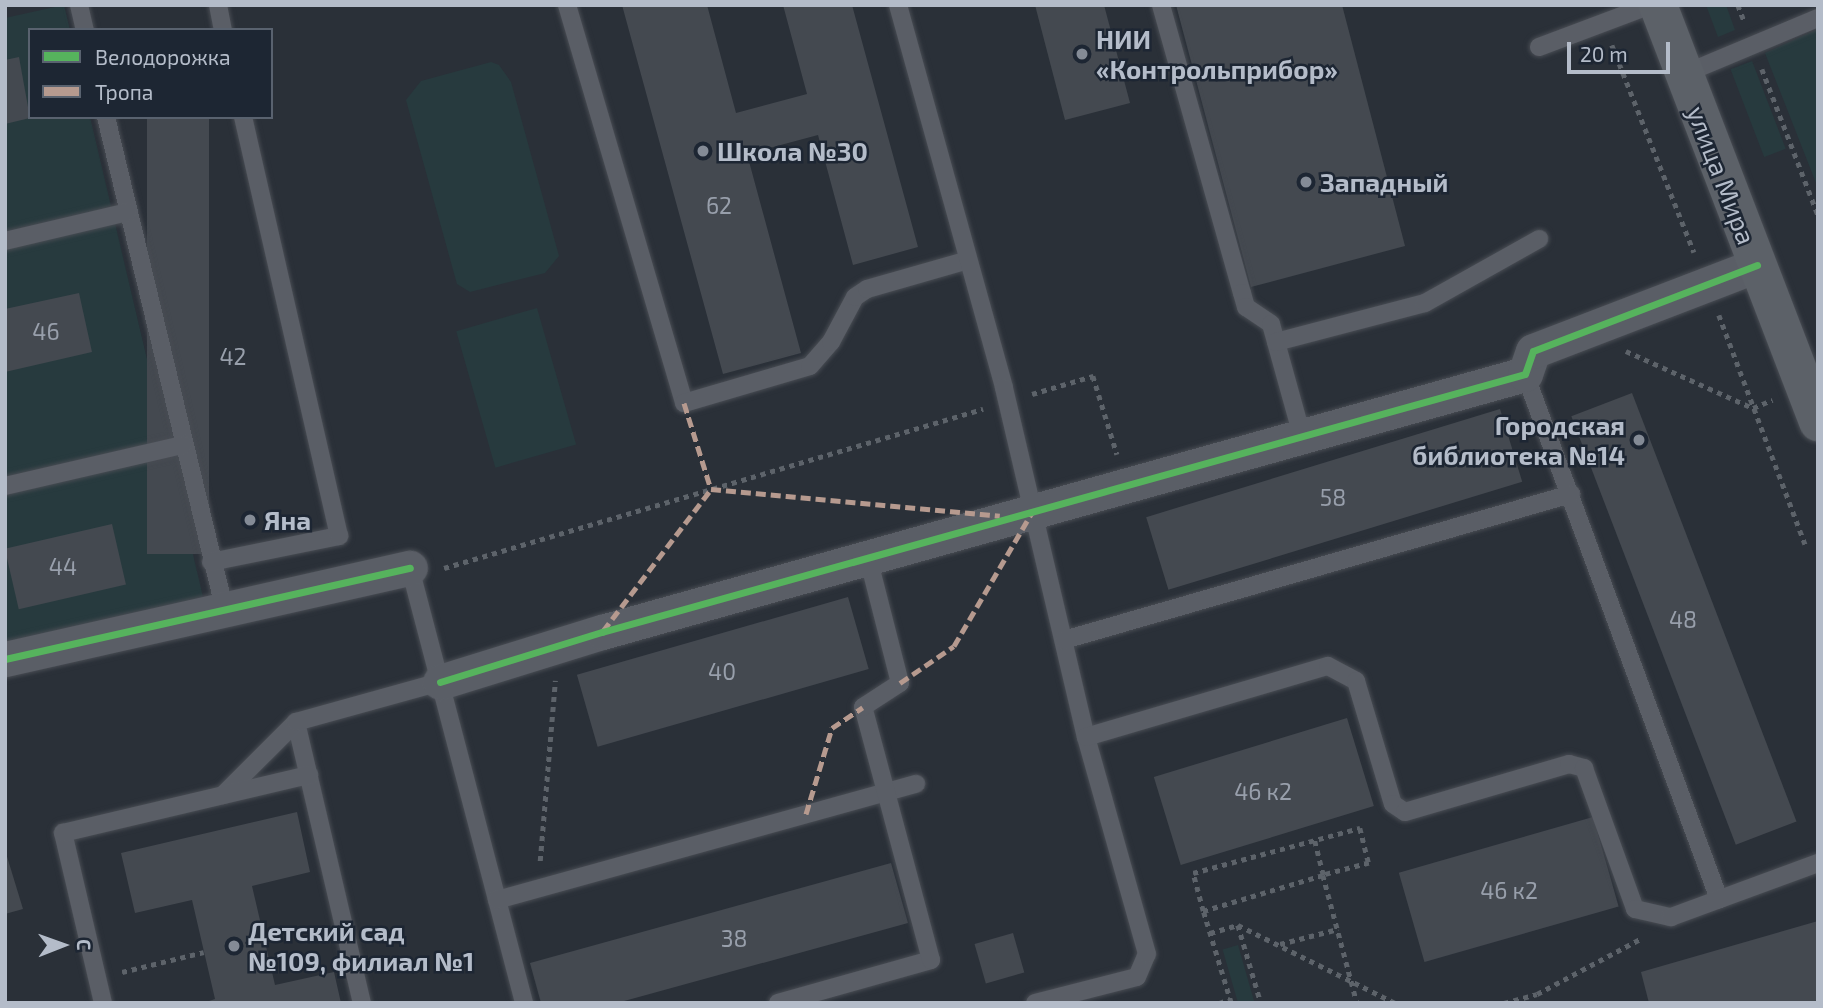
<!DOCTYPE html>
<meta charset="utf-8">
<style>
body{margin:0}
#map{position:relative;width:1823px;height:1008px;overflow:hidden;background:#2a3038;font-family:"Exo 2",sans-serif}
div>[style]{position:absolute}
.green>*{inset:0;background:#273a3e;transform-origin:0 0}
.building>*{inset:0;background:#444950;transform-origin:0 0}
.path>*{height:4.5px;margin-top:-2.25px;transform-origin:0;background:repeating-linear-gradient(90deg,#5d636a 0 5px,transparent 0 10px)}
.roads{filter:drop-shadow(0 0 2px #484c53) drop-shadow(0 0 2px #484c53)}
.service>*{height:18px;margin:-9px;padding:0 9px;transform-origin:9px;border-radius:9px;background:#5a5e66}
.minor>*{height:35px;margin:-17.5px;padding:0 17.5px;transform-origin:17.5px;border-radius:17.5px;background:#5a5e66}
.primary>*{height:38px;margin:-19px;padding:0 19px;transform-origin:19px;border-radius:19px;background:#5c6168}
.quiet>*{height:5px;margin-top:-2.5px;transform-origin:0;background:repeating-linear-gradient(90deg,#b69a8f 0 10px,transparent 0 15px)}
.cycleway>*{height:7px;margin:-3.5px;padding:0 3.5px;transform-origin:3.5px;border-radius:3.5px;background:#56b35d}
.dots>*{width:19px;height:19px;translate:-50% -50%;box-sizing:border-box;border:4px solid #1d2633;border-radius:50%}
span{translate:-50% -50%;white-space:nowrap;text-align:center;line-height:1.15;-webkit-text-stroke:5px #1d2633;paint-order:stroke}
.number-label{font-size:23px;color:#989fab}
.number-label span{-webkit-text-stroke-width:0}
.poi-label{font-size:26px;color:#b4bcc9;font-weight:700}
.left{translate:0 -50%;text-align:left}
.right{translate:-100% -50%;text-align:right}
.street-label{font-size:26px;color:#b4bcc9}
.frame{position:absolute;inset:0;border:7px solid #b4bcc9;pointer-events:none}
.legend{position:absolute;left:28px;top:28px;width:245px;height:91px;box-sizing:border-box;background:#1d2633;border:2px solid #59626f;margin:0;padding:9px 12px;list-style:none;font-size:21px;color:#b4bcc9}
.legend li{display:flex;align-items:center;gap:14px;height:35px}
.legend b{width:35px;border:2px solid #59626f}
.north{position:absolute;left:28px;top:910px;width:70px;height:70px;-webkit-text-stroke:5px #1d2633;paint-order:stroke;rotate:89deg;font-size:19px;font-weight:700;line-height:28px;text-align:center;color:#b4bcc9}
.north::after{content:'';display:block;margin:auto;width:24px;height:32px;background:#b4bcc9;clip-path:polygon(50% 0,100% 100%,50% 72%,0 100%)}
.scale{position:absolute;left:1567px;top:42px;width:103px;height:32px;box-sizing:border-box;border:4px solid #b4bcc9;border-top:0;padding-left:9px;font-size:21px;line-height:24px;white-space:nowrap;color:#b4bcc9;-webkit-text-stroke:5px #1d2633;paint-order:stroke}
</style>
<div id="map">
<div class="green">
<div style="clip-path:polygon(64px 5px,70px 30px,30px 30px,30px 117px,90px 117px,203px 597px,5px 643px,5px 18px)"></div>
<div style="clip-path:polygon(1706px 5px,1726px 5px,1735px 30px,1718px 37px)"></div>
<div style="clip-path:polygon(1818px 29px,1818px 188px,1765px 53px)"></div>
<div style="left:1752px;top:61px;width:94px;height:23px;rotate:69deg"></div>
<div style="clip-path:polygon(491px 62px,499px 65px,511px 82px,559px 256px,545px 273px,470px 292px,457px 284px,406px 100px,421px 81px)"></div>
<div style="left:537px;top:308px;width:142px;height:84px;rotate:74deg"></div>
<div style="left:1238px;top:945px;width:60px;height:16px;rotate:74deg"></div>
</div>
<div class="building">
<div style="clip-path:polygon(622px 5px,707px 5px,736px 113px,807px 94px,783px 5px,852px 5px,918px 247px,853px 265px,818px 135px,747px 154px,801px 353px,723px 374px)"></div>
<div style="clip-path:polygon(1035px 5px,1104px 5px,1130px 103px,1065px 120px)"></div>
<div style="clip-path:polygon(1176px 5px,1342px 5px,1405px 246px,1251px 287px)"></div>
<div style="clip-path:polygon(19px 57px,30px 118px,5px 124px,5px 60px)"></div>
<div style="left:147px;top:117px;width:62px;height:437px"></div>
<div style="clip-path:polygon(79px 293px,92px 352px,5px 372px,5px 309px)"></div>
<div style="left:1632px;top:393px;width:459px;height:65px;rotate:69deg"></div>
<div style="left:1500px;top:409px;width:76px;height:370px;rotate:73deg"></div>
<div style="left:112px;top:524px;width:62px;height:110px;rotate:77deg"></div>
<div style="left:848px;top:597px;width:75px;height:282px;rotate:74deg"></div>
<div style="left:1347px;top:718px;width:92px;height:202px;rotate:73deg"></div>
<div style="clip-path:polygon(297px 812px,310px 872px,252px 886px,275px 985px,334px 972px,341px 1003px,203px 1003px,215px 999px,192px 900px,135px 913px,121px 853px)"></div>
<div style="left:1593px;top:817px;width:93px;height:202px;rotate:74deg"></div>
<div style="clip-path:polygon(5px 850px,23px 909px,5px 914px)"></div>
<div style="clip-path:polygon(891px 863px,908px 923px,617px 1003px,541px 1003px,530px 963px)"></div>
<div style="clip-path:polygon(1818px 921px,1818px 1003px,1649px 1003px,1641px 972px)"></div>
<div style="left:1013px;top:933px;width:41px;height:40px;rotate:74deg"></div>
</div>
<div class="path">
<div style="left:1738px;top:5px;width:17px;rotate:69deg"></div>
<div style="left:1612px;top:45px;width:223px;rotate:68.4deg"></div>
<div style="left:1762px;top:69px;width:156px;rotate:69deg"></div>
<div style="left:1719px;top:315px;width:245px;rotate:69.4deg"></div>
<div style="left:1626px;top:351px;width:139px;rotate:24.2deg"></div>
<div style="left:1753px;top:408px;width:21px;rotate:-23deg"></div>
<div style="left:1032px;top:394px;width:64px;rotate:-16.4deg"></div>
<div style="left:1093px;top:376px;width:82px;rotate:72.9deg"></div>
<div style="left:444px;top:568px;width:562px;rotate:-16.44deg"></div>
<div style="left:540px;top:861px;width:181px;rotate:-85.2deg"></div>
<div style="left:1203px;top:911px;width:39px;rotate:-105deg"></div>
<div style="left:1193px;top:873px;width:173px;rotate:-15.1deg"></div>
<div style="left:1360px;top:828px;width:36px;rotate:76deg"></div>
<div style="left:1369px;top:863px;width:48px;rotate:165.4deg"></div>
<div style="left:1323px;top:875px;width:36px;rotate:-104deg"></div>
<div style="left:1238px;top:925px;width:175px;rotate:26.4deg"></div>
<div style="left:1210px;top:933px;width:29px;rotate:-16deg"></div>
<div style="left:1238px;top:925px;width:81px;rotate:73.6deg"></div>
<div style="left:1280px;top:944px;width:60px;rotate:-14.5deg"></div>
<div style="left:122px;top:972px;width:84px;rotate:-13.7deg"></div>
<div style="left:1219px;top:1003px;width:12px;rotate:-20deg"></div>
<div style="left:1231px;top:1003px;width:96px;rotate:-106.9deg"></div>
<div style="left:1203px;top:911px;width:125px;rotate:-16.7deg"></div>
<div style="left:1323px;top:875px;width:132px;rotate:75.1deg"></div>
<div style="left:1504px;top:1003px;width:34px;rotate:-15deg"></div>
<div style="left:1537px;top:994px;width:119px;rotate:-28.1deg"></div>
</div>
<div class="roads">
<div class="service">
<div style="left:79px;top:5px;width:26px;rotate:77deg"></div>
<div style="left:218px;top:5px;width:25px;rotate:79deg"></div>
<div style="left:567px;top:5px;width:415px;rotate:73.6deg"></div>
<div style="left:684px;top:403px;width:131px;rotate:-16.4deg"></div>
<div style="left:810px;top:366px;width:32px;rotate:-49deg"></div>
<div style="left:831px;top:342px;width:51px;rotate:-61.9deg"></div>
<div style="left:855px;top:297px;width:14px;rotate:-34deg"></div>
<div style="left:867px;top:289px;width:105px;rotate:-16deg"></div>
<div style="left:898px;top:5px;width:397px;rotate:74.5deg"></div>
<div style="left:1004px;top:388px;width:359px;rotate:76.8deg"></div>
<div style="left:1161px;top:5px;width:299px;rotate:74.3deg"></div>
<div style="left:1242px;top:293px;width:15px;rotate:74deg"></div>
<div style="left:1246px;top:307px;width:30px;rotate:34deg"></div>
<div style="left:1271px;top:324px;width:116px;rotate:74.5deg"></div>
<div style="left:1539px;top:47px;width:120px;rotate:-20.6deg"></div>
<div style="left:1684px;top:74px;width:145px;rotate:-22.7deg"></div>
<div style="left:106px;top:117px;width:504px;rotate:76.46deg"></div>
<div style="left:5px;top:241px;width:126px;rotate:-13.3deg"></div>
<div style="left:1276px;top:342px;width:154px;rotate:-14.7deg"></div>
<div style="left:1425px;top:303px;width:131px;rotate:-29.3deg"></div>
<div style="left:1525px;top:374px;width:560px;rotate:69.72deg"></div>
<div style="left:5px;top:486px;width:183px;rotate:-13deg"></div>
<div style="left:211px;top:562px;width:131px;rotate:-11.5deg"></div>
<div style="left:339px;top:536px;width:430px;rotate:-102.9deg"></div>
<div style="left:410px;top:568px;width:450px;rotate:75.3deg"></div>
<div style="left:1064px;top:640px;width:528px;rotate:-16.06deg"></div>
<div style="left:296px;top:722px;width:289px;rotate:76.8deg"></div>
<div style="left:223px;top:795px;width:103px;rotate:-45deg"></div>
<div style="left:296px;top:722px;width:149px;rotate:-15.5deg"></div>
<div style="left:497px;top:900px;width:435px;rotate:-15.5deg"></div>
<div style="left:103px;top:1003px;width:175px;rotate:-103.2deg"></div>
<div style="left:63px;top:833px;width:253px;rotate:-13.3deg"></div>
<div style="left:778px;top:1003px;width:159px;rotate:-15.7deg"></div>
<div style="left:931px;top:960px;width:262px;rotate:-105deg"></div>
<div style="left:863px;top:707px;width:44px;rotate:-33deg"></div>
<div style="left:900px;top:683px;width:130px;rotate:-104.3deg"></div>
<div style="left:1035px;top:1003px;width:105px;rotate:-14.3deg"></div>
<div style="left:1137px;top:977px;width:25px;rotate:-67deg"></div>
<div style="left:1147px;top:954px;width:225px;rotate:-105.7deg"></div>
<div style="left:1086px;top:737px;width:252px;rotate:-16.4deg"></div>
<div style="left:1328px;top:666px;width:32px;rotate:28deg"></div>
<div style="left:1356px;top:681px;width:128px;rotate:73.3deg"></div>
<div style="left:1393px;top:804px;width:14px;rotate:34deg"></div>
<div style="left:1405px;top:812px;width:171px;rotate:-16.3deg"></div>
<div style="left:1569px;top:764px;width:16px;rotate:15deg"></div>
<div style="left:1584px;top:768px;width:150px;rotate:70.1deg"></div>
<div style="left:1635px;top:909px;width:37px;rotate:13deg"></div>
<div style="left:1671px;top:917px;width:157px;rotate:-20.2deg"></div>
</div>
<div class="minor">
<div style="left:5px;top:659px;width:415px;rotate:-12.7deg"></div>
<div style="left:440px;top:682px;width:170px;rotate:-17.2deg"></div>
<div style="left:602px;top:632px;width:958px;rotate:-15.62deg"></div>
<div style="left:1525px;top:374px;width:24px;rotate:-71deg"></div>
<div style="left:1533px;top:351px;width:240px;rotate:-21deg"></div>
</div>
<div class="primary">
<div style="left:1658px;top:5px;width:447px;rotate:69deg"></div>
</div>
</div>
<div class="quiet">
<div style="left:684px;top:403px;width:90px;rotate:72.6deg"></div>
<div style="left:711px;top:489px;width:290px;rotate:5.3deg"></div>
<div style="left:603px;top:631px;width:178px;rotate:-52.7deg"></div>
<div style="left:900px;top:683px;width:65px;rotate:-34.4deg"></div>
<div style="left:954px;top:646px;width:156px;rotate:-59.7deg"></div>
<div style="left:806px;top:814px;width:90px;rotate:-73.2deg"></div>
<div style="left:832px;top:728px;width:37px;rotate:-34deg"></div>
</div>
<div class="cycleway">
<div style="left:5px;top:659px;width:415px;rotate:-12.7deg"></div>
<div style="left:440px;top:682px;width:170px;rotate:-17.2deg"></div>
<div style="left:602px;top:632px;width:958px;rotate:-15.62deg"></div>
<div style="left:1525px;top:374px;width:24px;rotate:-71deg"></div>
<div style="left:1533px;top:351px;width:240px;rotate:-21deg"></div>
</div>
<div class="dots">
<div style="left:1082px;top:54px;background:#848b96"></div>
<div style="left:703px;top:151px;background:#848b96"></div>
<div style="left:1306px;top:182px;background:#848b96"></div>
<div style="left:1639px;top:440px;background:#848b96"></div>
<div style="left:250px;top:520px;background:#848b96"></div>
<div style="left:234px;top:946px;background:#848b96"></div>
</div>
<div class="number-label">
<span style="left:719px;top:205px">62</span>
<span style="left:46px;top:331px">46</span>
<span style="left:233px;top:356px">42</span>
<span style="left:1333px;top:497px">58</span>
<span style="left:63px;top:566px">44</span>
<span style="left:1683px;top:619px">48</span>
<span style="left:722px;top:671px">40</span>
<span style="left:1263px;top:791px">46 к2</span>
<span style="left:1509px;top:890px">46 к2</span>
<span style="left:734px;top:938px">38</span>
</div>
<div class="poi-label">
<span class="left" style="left:1096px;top:54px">НИИ<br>«Контрольприбор»</span>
<span class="left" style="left:717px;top:151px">Школа №30</span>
<span class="left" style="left:1320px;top:182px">Западный</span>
<span class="right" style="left:1625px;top:440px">Городская<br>библиотека №14</span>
<span class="left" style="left:264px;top:520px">Яна</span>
<span class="left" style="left:248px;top:946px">Детский сад<br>№109, филиал №1</span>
</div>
<div class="street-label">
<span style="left:1722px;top:175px;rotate:69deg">улица Мира</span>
</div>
<div class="frame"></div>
<ul class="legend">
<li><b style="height:9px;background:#56b35d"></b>Велодорожка</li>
<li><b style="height:9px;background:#b69a8f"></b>Тропа</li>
</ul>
<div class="north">С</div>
<div class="scale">20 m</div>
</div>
